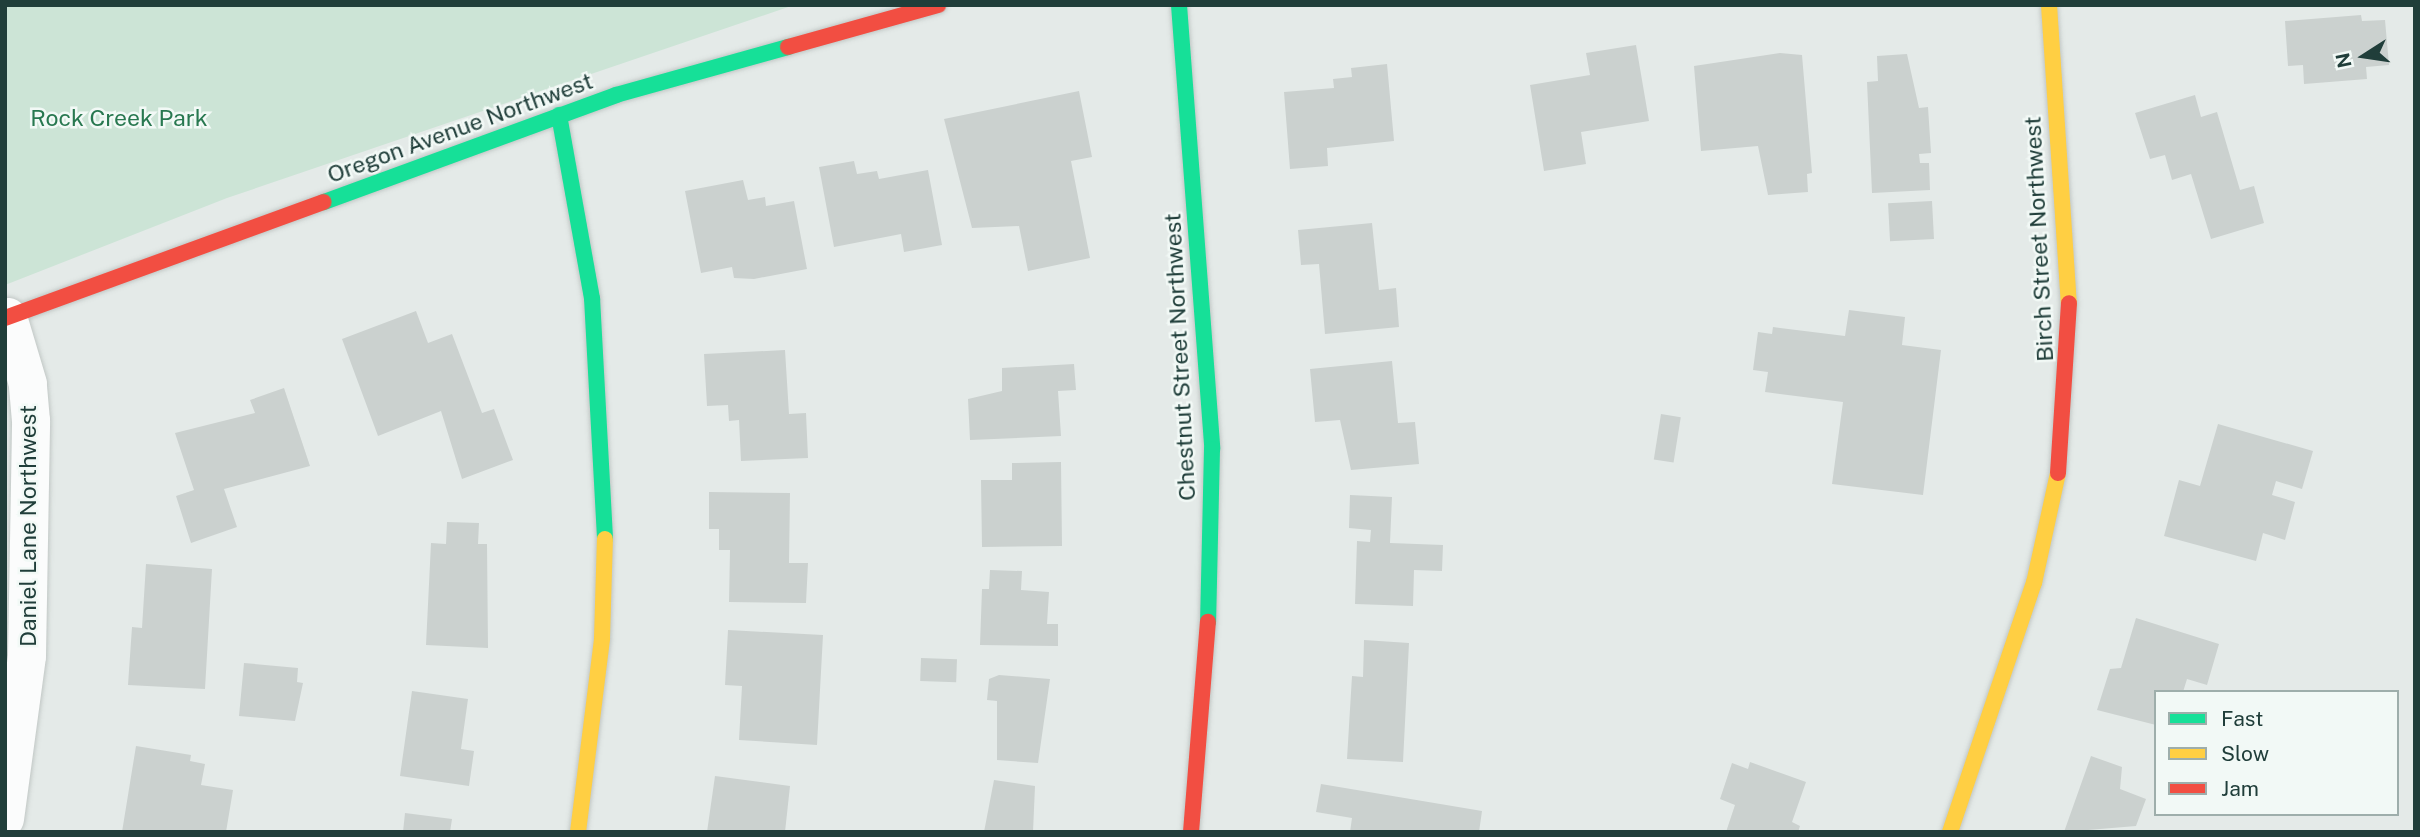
<!DOCTYPE html>
<style>
body{margin:0}
#map{position:relative;width:2420px;height:837px;overflow:hidden;background:#e4eae8;font-family:"Public Sans",sans-serif}
div>[style]{position:absolute}
.green>*{inset:0;background:#cce4d6}
.building>*{inset:0;background:#cbd1cf;transform-origin:0 0}
.roads{filter:drop-shadow(0 0 2px #c1c7c5) drop-shadow(0 0 2px #c1c7c5)}
.street>*{height:38px;margin:-19px;padding:0 19px;transform-origin:19px;border-radius:19px;background:#fbfcfc}
.fast>*{height:16px;margin:-8px;padding:0 8px;transform-origin:8px;border-radius:8px;background:#16e098}
.slow>*{height:16px;margin:-8px;padding:0 8px;transform-origin:8px;border-radius:8px;background:#ffcf43}
.jam>*{height:16px;margin:-8px;padding:0 8px;transform-origin:8px;border-radius:8px;background:#f24e42}
span{translate:-50% -50%;white-space:nowrap;text-align:center;line-height:1.15;-webkit-text-stroke:5px #f2f9f6;paint-order:stroke}
.park-label{font-size:23px;color:#287850}
.street-label{font-size:23px;color:#203e3a}
.frame{position:absolute;inset:0;border:7px solid #203e3a;pointer-events:none}
.legend{position:absolute;left:2154px;top:690px;width:245px;height:126px;box-sizing:border-box;background:#f2f9f6;border:2px solid #9eaeab;margin:0;padding:9px 12px;list-style:none;font-size:21px;color:#203e3a}
.legend li{display:flex;align-items:center;gap:14px;height:35px}
.legend b{width:35px;border:2px solid #9eaeab}
.north{position:absolute;left:2329px;top:21px;width:70px;height:70px;-webkit-text-stroke:5px #f2f9f6;paint-order:stroke;rotate:258deg;font-size:19px;font-weight:700;line-height:28px;text-align:center;color:#203e3a}
.north::after{content:'';display:block;margin:auto;width:24px;height:32px;background:#203e3a;clip-path:polygon(50% 0,100% 100%,50% 72%,0 100%)}
</style>
<div id="map">
<div class="green">
<div style="clip-path:polygon(5px 5px,794px 5px,227px 198px,5px 285px)"></div>
</div>
<div class="building">
<div style="clip-path:polygon(2361px 15px,2362px 21px,2385px 20px,2389px 65px,2366px 67px,2367px 79px,2304px 84px,2303px 65px,2288px 66px,2285px 21px)"></div>
<div style="clip-path:polygon(1636px 45px,1649px 121px,1581px 132px,1586px 164px,1544px 171px,1530px 85px,1590px 75px,1586px 53px)"></div>
<div style="clip-path:polygon(1780px 53px,1802px 55px,1812px 173px,1807px 174px,1808px 192px,1768px 195px,1758px 146px,1701px 151px,1694px 66px)"></div>
<div style="clip-path:polygon(1907px 54px,1919px 108px,1928px 107px,1931px 153px,1919px 154px,1920px 163px,1929px 163px,1930px 190px,1872px 193px,1867px 82px,1878px 81px,1877px 56px)"></div>
<div style="clip-path:polygon(1387px 64px,1394px 141px,1327px 148px,1328px 166px,1290px 169px,1284px 92px,1334px 88px,1333px 79px,1352px 77px,1351px 68px)"></div>
<div style="clip-path:polygon(1079px 91px,1092px 157px,1071px 161px,1090px 258px,1028px 271px,1019px 226px,972px 228px,944px 119px)"></div>
<div style="clip-path:polygon(2195px 95px,2201px 117px,2217px 112px,2240px 190px,2254px 186px,2264px 223px,2211px 239px,2191px 174px,2172px 180px,2165px 155px,2150px 159px,2135px 113px)"></div>
<div style="clip-path:polygon(854px 161px,857px 174px,877px 171px,879px 179px,928px 170px,942px 245px,904px 252px,901px 234px,834px 247px,819px 167px)"></div>
<div style="clip-path:polygon(743px 180px,748px 200px,765px 197px,766px 206px,794px 201px,807px 269px,754px 279px,734px 278px,732px 267px,701px 273px,685px 191px)"></div>
<div style="left:1932px;top:201px;width:38px;height:44px;rotate:87deg"></div>
<div style="clip-path:polygon(1372px 223px,1379px 290px,1396px 288px,1399px 327px,1325px 334px,1319px 264px,1301px 265px,1298px 230px)"></div>
<div style="clip-path:polygon(1849px 310px,1905px 317px,1902px 345px,1941px 350px,1923px 495px,1832px 484px,1843px 402px,1765px 392px,1768px 372px,1753px 370px,1758px 332px,1772px 334px,1773px 327px,1845px 336px)"></div>
<div style="clip-path:polygon(416px 311px,428px 343px,452px 334px,482px 413px,494px 409px,513px 460px,462px 479px,441px 411px,378px 436px,342px 339px)"></div>
<div style="clip-path:polygon(785px 350px,789px 414px,806px 413px,808px 458px,741px 461px,739px 420px,729px 421px,728px 405px,707px 406px,704px 354px)"></div>
<div style="clip-path:polygon(1392px 361px,1398px 423px,1415px 422px,1419px 464px,1351px 470px,1340px 420px,1315px 422px,1310px 369px)"></div>
<div style="clip-path:polygon(1074px 364px,1076px 390px,1058px 391px,1061px 436px,970px 440px,968px 399px,1002px 391px,1002px 368px)"></div>
<div style="clip-path:polygon(284px 388px,310px 466px,224px 489px,237px 527px,191px 543px,176px 496px,194px 490px,175px 433px,255px 413px,250px 400px)"></div>
<div style="left:1661px;top:414px;width:20px;height:46px;rotate:9deg"></div>
<div style="clip-path:polygon(2218px 424px,2313px 451px,2302px 489px,2276px 481px,2272px 495px,2295px 502px,2285px 540px,2263px 533px,2256px 561px,2164px 536px,2179px 480px,2200px 486px)"></div>
<div style="clip-path:polygon(1061px 462px,1062px 546px,982px 547px,981px 480px,1012px 480px,1012px 463px)"></div>
<div style="clip-path:polygon(709px 492px,790px 493px,789px 563px,808px 563px,806px 603px,729px 602px,730px 550px,719px 550px,719px 529px,709px 529px)"></div>
<div style="clip-path:polygon(1350px 495px,1392px 497px,1390px 543px,1443px 545px,1442px 571px,1414px 570px,1413px 606px,1355px 604px,1357px 541px,1370px 542px,1371px 530px,1349px 528px)"></div>
<div style="clip-path:polygon(447px 522px,479px 523px,478px 544px,487px 544px,488px 648px,426px 645px,431px 543px,446px 544px)"></div>
<div style="clip-path:polygon(146px 564px,212px 569px,205px 689px,128px 685px,132px 627px,142px 628px)"></div>
<div style="clip-path:polygon(990px 570px,1022px 571px,1021px 590px,1049px 592px,1047px 624px,1058px 624px,1058px 646px,980px 645px,982px 589px,989px 589px)"></div>
<div style="clip-path:polygon(2136px 618px,2219px 644px,2207px 685px,2187px 679px,2183px 692px,2156px 692px,2156px 725px,2097px 710px,2110px 669px,2121px 668px)"></div>
<div style="clip-path:polygon(728px 630px,823px 635px,817px 745px,739px 740px,742px 686px,725px 685px)"></div>
<div style="clip-path:polygon(1364px 640px,1409px 643px,1403px 762px,1347px 759px,1352px 676px,1363px 677px)"></div>
<div style="left:921px;top:658px;width:36px;height:23px;rotate:2deg"></div>
<div style="clip-path:polygon(244px 663px,298px 668px,297px 682px,303px 683px,295px 721px,239px 716px)"></div>
<div style="clip-path:polygon(999px 675px,1050px 679px,1038px 763px,997px 760px,997px 701px,987px 700px,989px 679px)"></div>
<div style="clip-path:polygon(412px 691px,468px 699px,461px 749px,474px 751px,469px 786px,400px 776px)"></div>
<div style="clip-path:polygon(136px 746px,191px 755px,190px 761px,205px 764px,201px 785px,233px 790px,226px 832px,122px 832px)"></div>
<div style="clip-path:polygon(2091px 756px,2122px 767px,2120px 789px,2146px 799px,2136px 826px,2064px 832px)"></div>
<div style="clip-path:polygon(1750px 762px,1806px 782px,1792px 822px,1800px 826px,1798px 832px,1726px 832px,1735px 805px,1720px 799px,1732px 763px,1748px 769px)"></div>
<div style="clip-path:polygon(715px 776px,790px 786px,785px 832px,707px 832px)"></div>
<div style="clip-path:polygon(994px 780px,1035px 786px,1033px 832px,984px 832px)"></div>
<div style="clip-path:polygon(1321px 784px,1482px 811px,1479px 832px,1350px 832px,1352px 818px,1316px 812px)"></div>
<div style="clip-path:polygon(405px 813px,452px 819px,450px 832px,403px 832px)"></div>
</div>
<div class="roads">
<div class="street">
<div style="left:5px;top:819px;width:164px;rotate:-82.3deg"></div>
<div style="left:27px;top:656px;width:235px;rotate:-89deg"></div>
<div style="left:31px;top:421px;width:37px;rotate:-95deg"></div>
<div style="left:28px;top:384px;width:70px;rotate:-106.6deg"></div>
</div>
<div class="fast">
<div style="left:1179px;top:5px;width:445px;rotate:85.7deg"></div>
<div style="left:1212px;top:449px;width:173px;rotate:91.3deg"></div>
<div style="left:559px;top:115px;width:186px;rotate:79.8deg"></div>
<div style="left:592px;top:298px;width:241px;rotate:86.9deg"></div>
<div style="left:324px;top:202px;width:311px;rotate:-20.1deg"></div>
<div style="left:616px;top:95px;width:179px;rotate:-15.6deg"></div>
</div>
<div class="slow">
<div style="left:2049px;top:5px;width:299px;rotate:86.2deg"></div>
<div style="left:578px;top:832px;width:195px;rotate:-82.9deg"></div>
<div style="left:602px;top:638px;width:99px;rotate:-88.3deg"></div>
<div style="left:1950px;top:832px;width:263px;rotate:-71.4deg"></div>
<div style="left:2034px;top:583px;width:113px;rotate:-77.7deg"></div>
</div>
<div class="jam">
<div style="left:788px;top:47px;width:156px;rotate:-15.6deg"></div>
<div style="left:5px;top:318px;width:339px;rotate:-20deg"></div>
<div style="left:2058px;top:473px;width:170px;rotate:-86.3deg"></div>
<div style="left:1191px;top:832px;width:211px;rotate:-85.4deg"></div>
</div>
</div>
<div class="park-label">
<span style="left:119px;top:118px">Rock Creek Park</span>
</div>
<div class="street-label">
<span style="left:460px;top:128px;rotate:-20deg">Oregon Avenue Northwest</span>
<span style="left:2039px;top:239px;rotate:-93deg">Birch Street Northwest</span>
<span style="left:1180px;top:357px;rotate:-93deg">Chestnut Street Northwest</span>
<span style="left:28px;top:526px;rotate:-90deg">Daniel Lane Northwest</span>
</div>
<div class="frame"></div>
<ul class="legend">
<li><b style="height:9px;background:#16e098"></b>Fast</li>
<li><b style="height:9px;background:#ffcf43"></b>Slow</li>
<li><b style="height:9px;background:#f24e42"></b>Jam</li>
</ul>
<div class="north">N</div>
</div>
